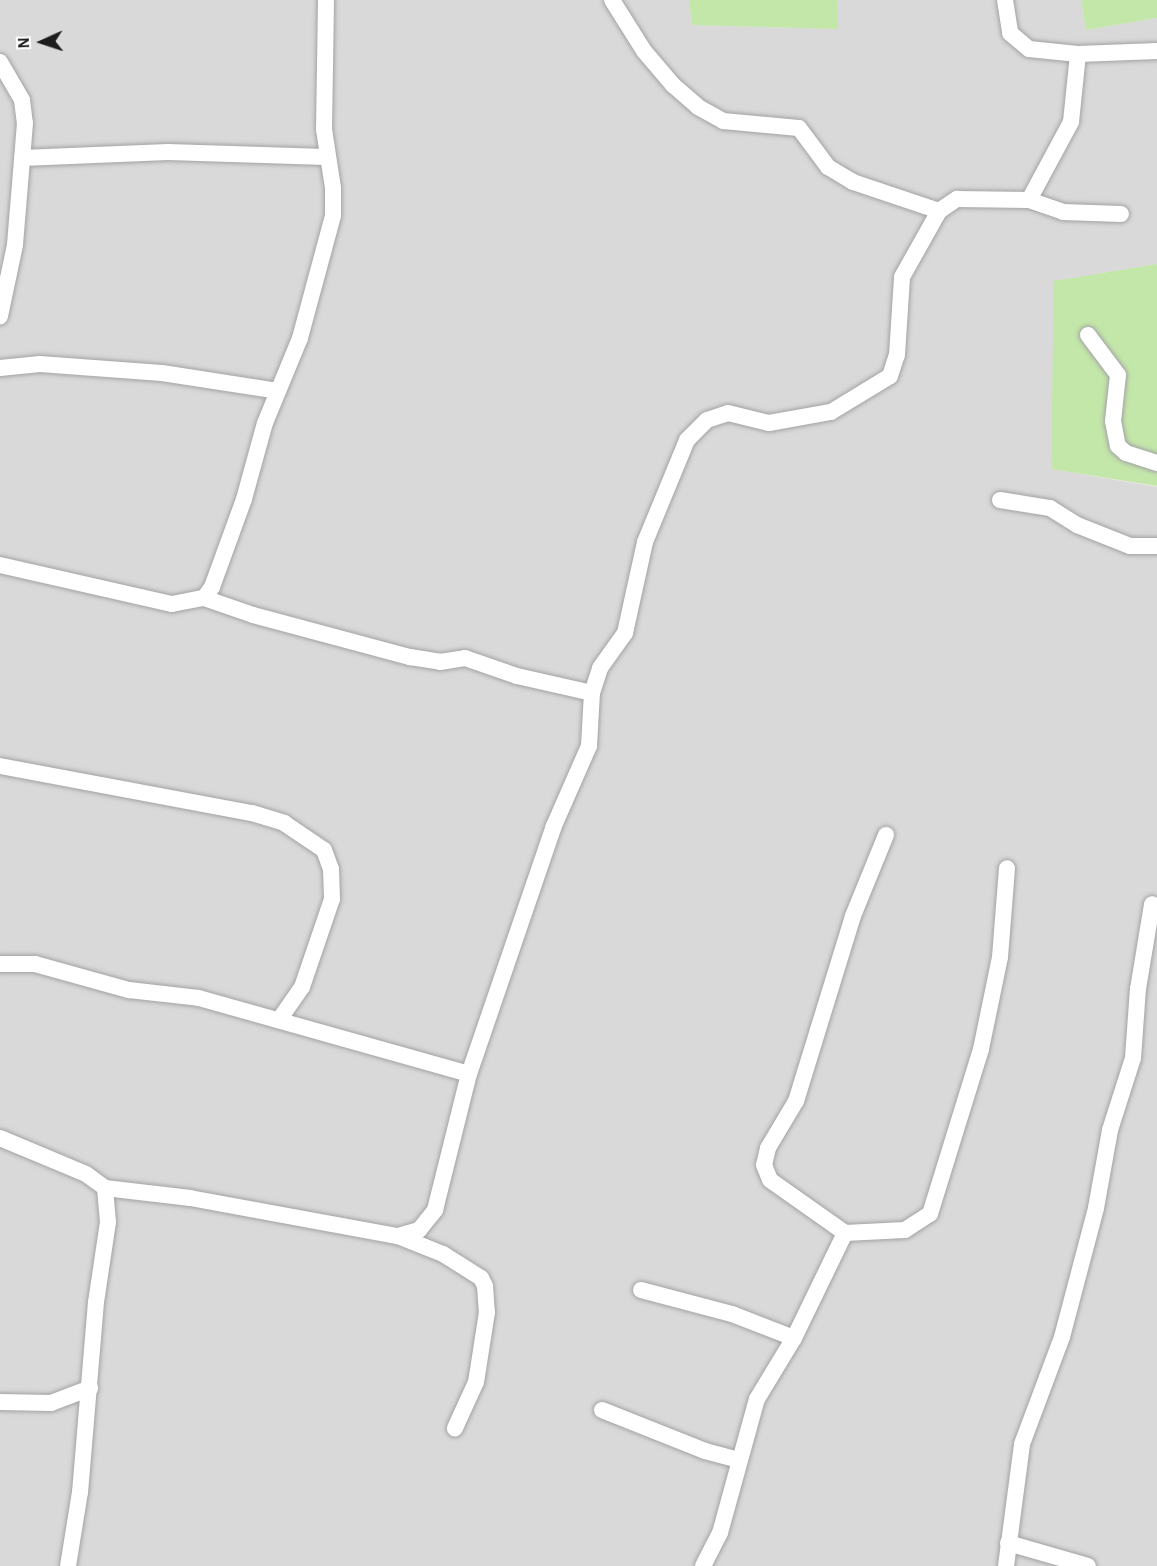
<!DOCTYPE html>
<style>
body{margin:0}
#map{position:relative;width:1157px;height:1566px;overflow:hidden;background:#edeae2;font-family:"Alegreya Sans",sans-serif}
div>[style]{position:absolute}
.residential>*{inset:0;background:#dad9d9}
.grass>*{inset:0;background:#c3e6a9}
.roads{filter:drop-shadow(0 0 2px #a3a3a3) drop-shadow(0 0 2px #a3a3a3)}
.minor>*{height:16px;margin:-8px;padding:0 8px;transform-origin:8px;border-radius:8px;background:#fff}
span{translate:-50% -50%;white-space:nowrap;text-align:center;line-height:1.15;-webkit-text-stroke:5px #fff;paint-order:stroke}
.north{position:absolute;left:12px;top:12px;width:60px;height:60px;-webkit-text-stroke:4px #fff;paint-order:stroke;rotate:267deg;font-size:16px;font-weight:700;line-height:24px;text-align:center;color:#1c1c1c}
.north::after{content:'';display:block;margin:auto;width:21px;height:27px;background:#1c1c1c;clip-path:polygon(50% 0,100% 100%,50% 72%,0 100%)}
</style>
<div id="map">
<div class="residential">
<div style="clip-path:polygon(0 0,689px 0,692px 25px,837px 29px,837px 0,1081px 0,1086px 30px,1157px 18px,1157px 264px,1055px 281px,1051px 469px,1157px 487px,1157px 1566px,0 1566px)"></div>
</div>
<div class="grass">
<div style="clip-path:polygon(689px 0,837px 0,838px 29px,692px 25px)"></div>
<div style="clip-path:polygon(1081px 0,1157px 0,1157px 18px,1086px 30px)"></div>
<div style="clip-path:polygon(1157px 264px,1157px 486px,1051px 469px,1054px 281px)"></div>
</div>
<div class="roads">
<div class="minor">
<div style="left:612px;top:0;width:60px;rotate:57.9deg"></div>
<div style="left:644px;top:51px;width:45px;rotate:49.5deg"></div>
<div style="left:673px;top:85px;width:33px;rotate:41deg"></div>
<div style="left:698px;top:107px;width:29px;rotate:29deg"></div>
<div style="left:723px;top:121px;width:76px;rotate:5.3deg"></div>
<div style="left:799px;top:128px;width:49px;rotate:53.4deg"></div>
<div style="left:828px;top:167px;width:29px;rotate:31deg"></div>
<div style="left:853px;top:182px;width:91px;rotate:18.6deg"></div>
<div style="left:1005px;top:0;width:33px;rotate:81deg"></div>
<div style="left:1010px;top:33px;width:25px;rotate:40deg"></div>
<div style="left:1029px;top:49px;width:49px;rotate:5.8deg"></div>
<div style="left:1078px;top:54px;width:79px;rotate:-2.2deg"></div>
<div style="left:0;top:62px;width:44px;rotate:59.9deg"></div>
<div style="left:22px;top:100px;width:23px;rotate:83deg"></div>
<div style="left:25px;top:123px;width:122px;rotate:94.7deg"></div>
<div style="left:15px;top:245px;width:73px;rotate:101.9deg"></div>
<div style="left:22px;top:158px;width:146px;rotate:-2.4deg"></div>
<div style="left:168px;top:152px;width:158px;rotate:1.8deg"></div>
<div style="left:1029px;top:200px;width:89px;rotate:-61.7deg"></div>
<div style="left:1071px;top:122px;width:68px;rotate:-84.1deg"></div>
<div style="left:1088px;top:335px;width:50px;rotate:53.1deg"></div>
<div style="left:1118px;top:375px;width:46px;rotate:96.2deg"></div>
<div style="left:1113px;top:421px;width:25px;rotate:79deg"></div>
<div style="left:1118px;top:446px;width:11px;rotate:41deg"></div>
<div style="left:1126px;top:453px;width:33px;rotate:18deg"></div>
<div style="left:0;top:368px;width:40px;rotate:-5.7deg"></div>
<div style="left:40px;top:364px;width:122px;rotate:4.2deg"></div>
<div style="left:162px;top:373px;width:117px;rotate:8.8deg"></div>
<div style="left:1000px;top:500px;width:51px;rotate:9.1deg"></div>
<div style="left:1050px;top:508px;width:32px;rotate:32deg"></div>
<div style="left:1077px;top:525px;width:57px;rotate:21.6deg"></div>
<div style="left:1130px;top:546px;width:27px"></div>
<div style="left:0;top:565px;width:176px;rotate:12.8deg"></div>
<div style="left:172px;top:604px;width:33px;rotate:-11deg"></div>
<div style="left:204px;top:598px;width:14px;rotate:-54deg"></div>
<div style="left:212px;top:587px;width:94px;rotate:-70deg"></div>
<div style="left:244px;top:499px;width:79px;rotate:-74.6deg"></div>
<div style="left:265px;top:423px;width:92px;rotate:-67.6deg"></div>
<div style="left:300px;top:338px;width:126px;rotate:-74.9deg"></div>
<div style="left:333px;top:216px;width:28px;rotate:-90deg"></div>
<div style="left:333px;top:188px;width:60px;rotate:-98.7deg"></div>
<div style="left:324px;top:129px;width:129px;rotate:-89.1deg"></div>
<div style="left:204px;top:598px;width:52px;rotate:19.1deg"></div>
<div style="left:253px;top:615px;width:163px;rotate:15deg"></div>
<div style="left:410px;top:657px;width:30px;rotate:9deg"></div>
<div style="left:440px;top:662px;width:25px;rotate:-9deg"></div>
<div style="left:465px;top:658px;width:55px;rotate:19.1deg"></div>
<div style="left:517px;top:676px;width:77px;rotate:12.8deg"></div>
<div style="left:0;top:766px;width:256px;rotate:10.6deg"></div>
<div style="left:252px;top:813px;width:34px;rotate:17deg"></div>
<div style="left:284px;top:823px;width:48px;rotate:34deg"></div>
<div style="left:324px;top:850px;width:20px;rotate:70deg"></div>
<div style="left:331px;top:869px;width:30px;rotate:88deg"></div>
<div style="left:332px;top:899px;width:93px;rotate:108.8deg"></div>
<div style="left:302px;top:987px;width:40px;rotate:124.9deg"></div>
<div style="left:886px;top:835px;width:87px;rotate:112.2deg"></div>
<div style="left:853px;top:916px;width:194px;rotate:107.1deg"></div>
<div style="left:796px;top:1101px;width:55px;rotate:120.8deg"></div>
<div style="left:768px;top:1148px;width:17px;rotate:103deg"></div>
<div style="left:764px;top:1165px;width:16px;rotate:68deg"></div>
<div style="left:770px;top:1180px;width:92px;rotate:35.2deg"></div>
<div style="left:845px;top:1233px;width:60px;rotate:-2.9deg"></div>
<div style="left:905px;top:1230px;width:30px;rotate:-33deg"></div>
<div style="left:930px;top:1214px;width:173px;rotate:-72.8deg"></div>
<div style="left:981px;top:1049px;width:94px;rotate:-78.3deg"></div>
<div style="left:1000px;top:957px;width:89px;rotate:-85.5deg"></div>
<div style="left:0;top:964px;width:35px"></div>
<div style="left:35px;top:964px;width:98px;rotate:15.5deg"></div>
<div style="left:129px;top:990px;width:70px;rotate:6.5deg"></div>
<div style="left:199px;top:998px;width:280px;rotate:15.7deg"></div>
<div style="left:0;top:1138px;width:93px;rotate:22.7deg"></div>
<div style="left:86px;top:1174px;width:24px;rotate:36deg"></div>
<div style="left:105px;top:1188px;width:34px;rotate:85deg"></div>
<div style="left:108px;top:1222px;width:81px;rotate:98.5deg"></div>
<div style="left:96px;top:1302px;width:191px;rotate:94.8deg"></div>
<div style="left:80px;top:1492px;width:75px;rotate:99.2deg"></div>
<div style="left:105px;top:1188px;width:86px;rotate:6.7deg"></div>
<div style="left:190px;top:1198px;width:211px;rotate:10.4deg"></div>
<div style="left:398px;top:1236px;width:22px;rotate:-16deg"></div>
<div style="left:419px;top:1230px;width:26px;rotate:-51deg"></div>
<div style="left:435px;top:1210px;width:140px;rotate:-76deg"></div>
<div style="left:469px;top:1074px;width:260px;rotate:-71.1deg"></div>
<div style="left:553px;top:828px;width:90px;rotate:-66.3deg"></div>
<div style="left:589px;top:746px;width:53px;rotate:-86.8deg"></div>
<div style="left:592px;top:693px;width:26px;rotate:-72deg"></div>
<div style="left:600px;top:668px;width:43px;rotate:-54.5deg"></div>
<div style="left:625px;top:633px;width:93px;rotate:-77.6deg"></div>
<div style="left:645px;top:542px;width:110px;rotate:-67.6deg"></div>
<div style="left:687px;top:440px;width:28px;rotate:-45deg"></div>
<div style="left:707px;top:420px;width:22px;rotate:-18deg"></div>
<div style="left:728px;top:413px;width:42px;rotate:13.7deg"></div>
<div style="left:769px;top:423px;width:63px;rotate:-10.1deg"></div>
<div style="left:831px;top:412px;width:69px;rotate:-31.4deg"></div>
<div style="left:890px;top:376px;width:22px;rotate:-72deg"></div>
<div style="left:897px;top:355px;width:78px;rotate:-86.3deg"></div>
<div style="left:902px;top:277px;width:76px;rotate:-60.7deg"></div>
<div style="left:939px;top:211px;width:22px;rotate:-34deg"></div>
<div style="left:957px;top:199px;width:72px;rotate:0.8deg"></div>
<div style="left:1029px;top:200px;width:36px;rotate:19deg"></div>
<div style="left:1063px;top:212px;width:58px;rotate:2deg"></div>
<div style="left:398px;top:1236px;width:48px;rotate:21.8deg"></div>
<div style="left:443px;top:1254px;width:45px;rotate:32.3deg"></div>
<div style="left:481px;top:1278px;width:9px;rotate:63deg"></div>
<div style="left:485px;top:1286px;width:26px;rotate:86deg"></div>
<div style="left:487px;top:1312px;width:71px;rotate:98.9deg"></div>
<div style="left:476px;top:1382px;width:51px;rotate:114.5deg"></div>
<div style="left:641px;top:1290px;width:94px;rotate:14.8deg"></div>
<div style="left:732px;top:1314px;width:66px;rotate:21.2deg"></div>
<div style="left:0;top:1402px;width:51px;rotate:1.1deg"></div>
<div style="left:51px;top:1403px;width:42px;rotate:-21deg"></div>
<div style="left:602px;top:1410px;width:111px;rotate:21.7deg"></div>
<div style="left:705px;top:1451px;width:35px;rotate:15deg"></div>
<div style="left:1008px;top:1543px;width:83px;rotate:16deg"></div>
<div style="left:703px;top:1566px;width:37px;rotate:-63deg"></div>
<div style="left:720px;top:1533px;width:139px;rotate:-74.6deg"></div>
<div style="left:757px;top:1399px;width:71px;rotate:-58.8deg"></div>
<div style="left:794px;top:1338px;width:117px;rotate:-64.1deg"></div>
<div style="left:1006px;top:1566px;width:123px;rotate:-82.5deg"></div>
<div style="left:1022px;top:1444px;width:114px;rotate:-69.5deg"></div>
<div style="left:1062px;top:1337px;width:133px;rotate:-75.2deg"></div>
<div style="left:1096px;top:1208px;width:79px;rotate:-79.8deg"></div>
<div style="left:1110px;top:1130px;width:76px;rotate:-72.3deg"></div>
<div style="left:1133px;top:1058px;width:69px;rotate:-85.9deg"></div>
<div style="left:1138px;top:989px;width:86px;rotate:-80.6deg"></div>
</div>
</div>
<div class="north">N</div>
</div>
